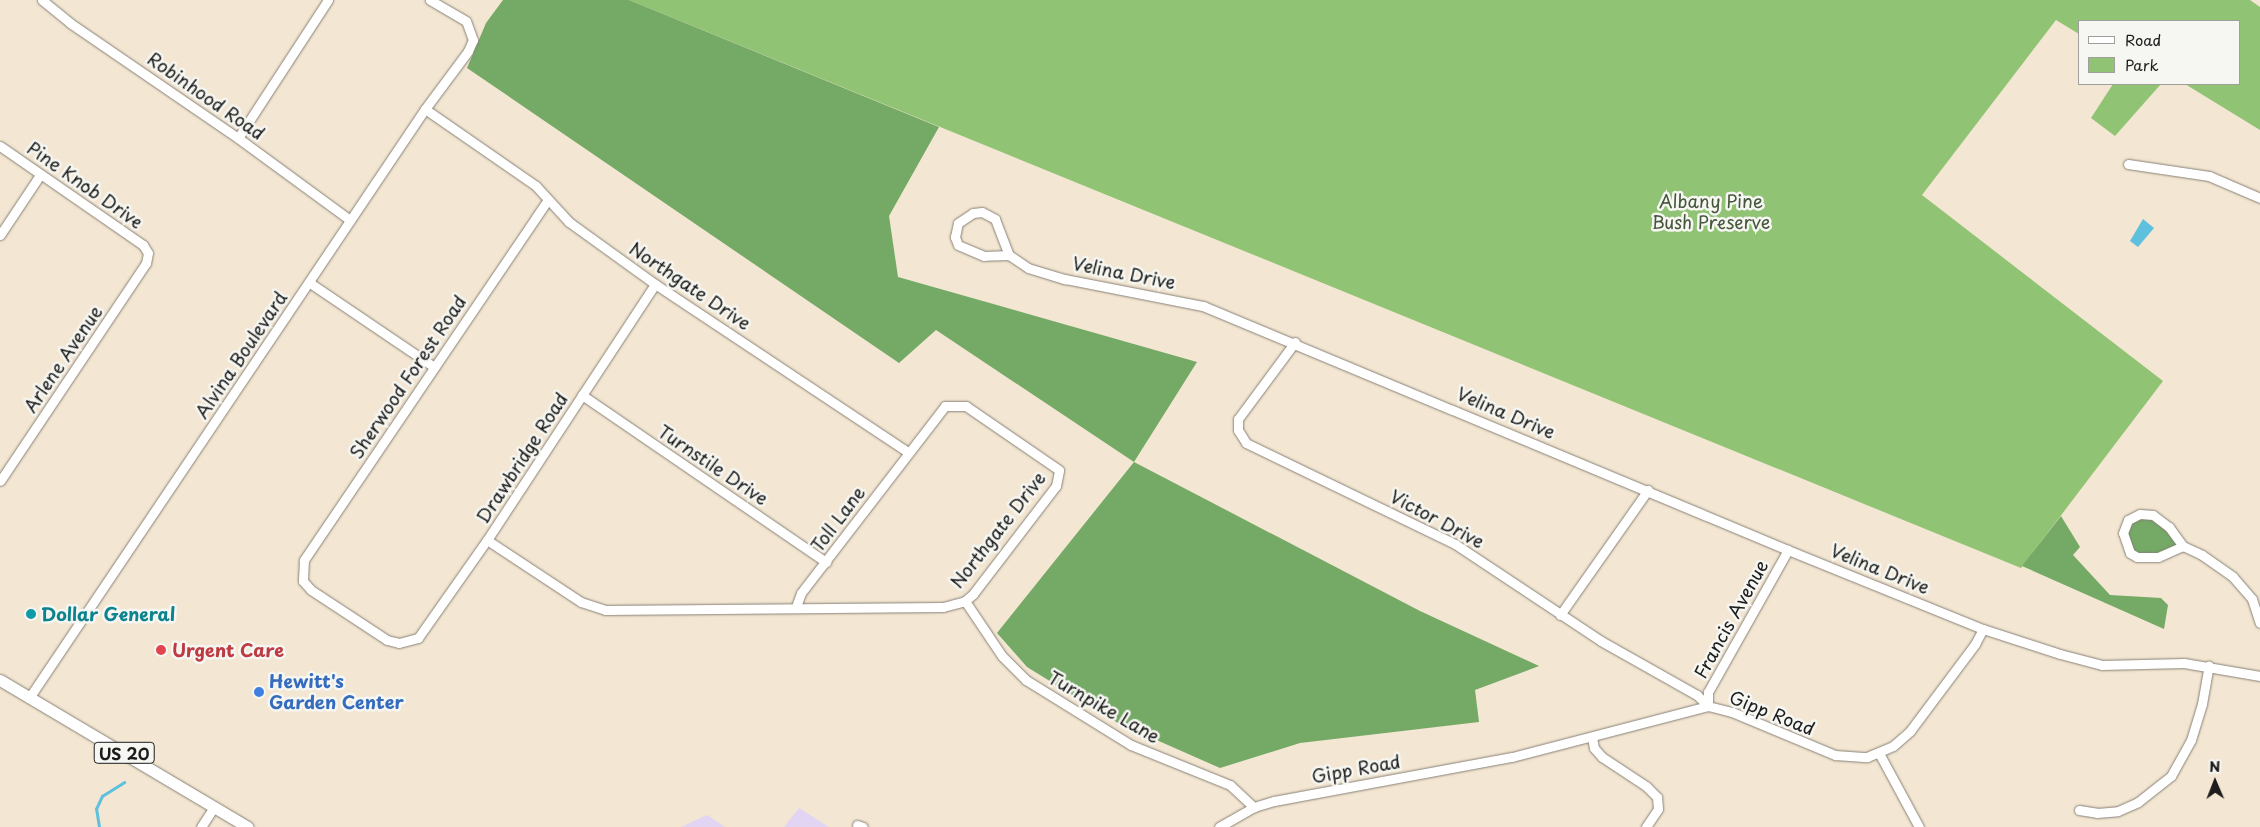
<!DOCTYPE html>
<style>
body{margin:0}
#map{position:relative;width:2260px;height:827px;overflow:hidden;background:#f3e6d2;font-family:"Playpen Sans",sans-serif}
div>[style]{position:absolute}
.built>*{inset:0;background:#e2d4f3}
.green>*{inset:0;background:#91c374}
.forest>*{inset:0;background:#74a966}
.water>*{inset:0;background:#5fc0de}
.stream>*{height:2.5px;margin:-1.25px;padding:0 1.25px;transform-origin:1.25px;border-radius:1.25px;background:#5fc0de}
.roads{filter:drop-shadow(0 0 1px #888177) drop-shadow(0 0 1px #888177)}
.minor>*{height:9px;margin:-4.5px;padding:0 4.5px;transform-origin:4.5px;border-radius:4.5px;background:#fff}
.major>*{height:11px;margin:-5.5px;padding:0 5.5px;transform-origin:5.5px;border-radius:5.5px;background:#fff}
.dots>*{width:14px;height:14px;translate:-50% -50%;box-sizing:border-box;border:2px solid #f6f6f2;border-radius:50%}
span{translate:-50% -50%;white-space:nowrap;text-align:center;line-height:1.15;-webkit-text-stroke:5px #f6f6f2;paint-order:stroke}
.shield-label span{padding:1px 4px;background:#f6f6f2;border:1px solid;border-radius:4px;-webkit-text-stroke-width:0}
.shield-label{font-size:16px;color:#1c1c1c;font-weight:700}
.street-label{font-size:18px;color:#1c1c1c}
.park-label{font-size:18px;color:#45563b}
.culture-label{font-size:18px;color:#0d838f;font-weight:700}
.left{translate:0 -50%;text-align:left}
.health-label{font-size:18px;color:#be3a42;font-weight:700}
.shop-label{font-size:18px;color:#366cbe;font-weight:700}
.legend{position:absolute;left:2078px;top:20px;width:162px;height:65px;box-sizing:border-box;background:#f6f6f2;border:1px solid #9f9f9c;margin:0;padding:6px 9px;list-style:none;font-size:15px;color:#1c1c1c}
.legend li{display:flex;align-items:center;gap:10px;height:25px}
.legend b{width:25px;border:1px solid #9f9f9c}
.north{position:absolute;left:2190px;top:757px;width:50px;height:50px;-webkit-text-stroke:4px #f6f6f2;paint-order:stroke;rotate:359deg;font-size:14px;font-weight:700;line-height:20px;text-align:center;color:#1c1c1c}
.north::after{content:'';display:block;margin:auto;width:18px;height:22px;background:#1c1c1c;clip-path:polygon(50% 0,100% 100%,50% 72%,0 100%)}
</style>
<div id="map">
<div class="built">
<div style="clip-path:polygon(799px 808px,829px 827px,784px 827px)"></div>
<div style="clip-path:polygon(707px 815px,725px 827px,681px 827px)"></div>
</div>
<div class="green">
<div style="clip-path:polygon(629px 0,2250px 0,2260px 7px,2260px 130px,2185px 84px,2239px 84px,2239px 21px,2079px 21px,2079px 34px,2056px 20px,1922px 195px,2163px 381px,2021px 568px)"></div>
<div style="clip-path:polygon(2113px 84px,2161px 84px,2115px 136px,2091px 118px)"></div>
</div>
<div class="forest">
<div style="clip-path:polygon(503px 0,629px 0,939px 127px,889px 216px,898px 277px,1197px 362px,1134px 462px,1420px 611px,1539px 666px,1475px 690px,1479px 722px,1300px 743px,1220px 768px,1118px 723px,1027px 667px,997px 633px,1134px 462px,936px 330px,899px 363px,467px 68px,486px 23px)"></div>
<div style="clip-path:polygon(2061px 516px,2080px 547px,2073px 555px,2110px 595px,2161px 598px,2168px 605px,2164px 629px,2022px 566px)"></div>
<div style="clip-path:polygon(2148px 516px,2167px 528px,2180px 545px,2169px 552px,2145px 556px,2129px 549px,2126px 531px,2130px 521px)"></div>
</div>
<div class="water">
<div style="clip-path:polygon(2143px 219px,2154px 228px,2138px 247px,2130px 241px)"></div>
</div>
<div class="stream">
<div style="left:99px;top:827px;width:18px;rotate:-99deg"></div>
<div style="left:96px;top:809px;width:14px;rotate:-65deg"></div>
<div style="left:102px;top:796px;width:26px;rotate:-32deg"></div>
</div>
<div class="roads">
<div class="minor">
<div style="left:42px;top:0;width:36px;rotate:39deg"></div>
<div style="left:70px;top:23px;width:204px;rotate:34.4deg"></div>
<div style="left:238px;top:138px;width:139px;rotate:36.2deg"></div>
<div style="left:425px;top:109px;width:135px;rotate:34.7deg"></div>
<div style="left:536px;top:186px;width:49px;rotate:47.5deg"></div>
<div style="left:569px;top:222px;width:106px;rotate:35.8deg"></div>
<div style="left:655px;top:284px;width:304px;rotate:33.6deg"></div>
<div style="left:238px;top:138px;width:165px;rotate:-56.9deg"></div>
<div style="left:0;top:146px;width:174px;rotate:34.7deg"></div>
<div style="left:143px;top:245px;width:9px;rotate:58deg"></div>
<div style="left:148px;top:253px;width:10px;rotate:101deg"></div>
<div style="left:146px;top:263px;width:262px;rotate:123.8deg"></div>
<div style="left:2128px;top:164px;width:82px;rotate:8.4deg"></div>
<div style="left:2209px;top:176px;width:56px;rotate:23.3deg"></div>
<div style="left:547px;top:201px;width:434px;rotate:124.1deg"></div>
<div style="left:304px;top:560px;width:21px;rotate:93deg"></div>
<div style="left:303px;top:581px;width:12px;rotate:48deg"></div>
<div style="left:311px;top:590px;width:91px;rotate:33.3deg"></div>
<div style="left:387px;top:640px;width:12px;rotate:14deg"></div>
<div style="left:399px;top:643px;width:20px;rotate:-15deg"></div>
<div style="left:418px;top:638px;width:120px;rotate:-54.9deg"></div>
<div style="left:487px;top:540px;width:306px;rotate:-56.7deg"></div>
<div style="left:982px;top:212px;width:15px;rotate:28deg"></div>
<div style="left:995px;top:219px;width:39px;rotate:69deg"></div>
<div style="left:1009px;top:255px;width:25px;rotate:178deg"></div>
<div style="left:984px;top:256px;width:28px;rotate:-157deg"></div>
<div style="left:958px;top:245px;width:9px;rotate:-111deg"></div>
<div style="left:955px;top:237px;width:14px;rotate:-78deg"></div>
<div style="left:958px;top:223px;width:18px;rotate:-34deg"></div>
<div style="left:973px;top:213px;width:9px;rotate:-6deg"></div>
<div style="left:0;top:235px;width:72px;rotate:-56.3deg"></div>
<div style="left:1009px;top:255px;width:23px;rotate:34deg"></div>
<div style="left:1028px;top:268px;width:39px;rotate:17deg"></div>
<div style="left:1065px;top:279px;width:141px;rotate:11.1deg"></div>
<div style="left:1203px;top:306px;width:634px;rotate:22.64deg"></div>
<div style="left:1788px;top:550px;width:210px;rotate:22.1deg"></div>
<div style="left:1983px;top:629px;width:81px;rotate:18deg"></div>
<div style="left:2060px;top:654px;width:43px;rotate:14.7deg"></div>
<div style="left:2102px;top:665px;width:82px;rotate:-1.4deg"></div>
<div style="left:2184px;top:663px;width:77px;rotate:9.7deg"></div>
<div style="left:310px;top:283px;width:150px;rotate:34.1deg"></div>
<div style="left:1295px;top:342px;width:96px;rotate:126.5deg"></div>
<div style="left:1238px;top:419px;width:11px;rotate:90deg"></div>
<div style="left:1238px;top:430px;width:15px;rotate:58deg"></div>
<div style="left:1246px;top:443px;width:232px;rotate:25.8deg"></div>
<div style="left:1455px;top:544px;width:175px;rotate:33.6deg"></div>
<div style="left:1601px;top:641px;width:110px;rotate:29.4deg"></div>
<div style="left:1697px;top:695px;width:16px;rotate:45deg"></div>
<div style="left:582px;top:395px;width:296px;rotate:34.4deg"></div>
<div style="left:2140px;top:514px;width:13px;rotate:4deg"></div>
<div style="left:2153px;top:515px;width:20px;rotate:37deg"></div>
<div style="left:2169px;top:527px;width:24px;rotate:54deg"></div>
<div style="left:2183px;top:546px;width:27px;rotate:156deg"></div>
<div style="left:2158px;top:557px;width:21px;rotate:180deg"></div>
<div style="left:2137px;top:557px;width:8px;rotate:-150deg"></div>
<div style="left:2130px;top:553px;width:21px;rotate:-109deg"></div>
<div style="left:2123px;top:533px;width:14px;rotate:-69deg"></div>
<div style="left:2128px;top:520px;width:13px;rotate:-27deg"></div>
<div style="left:487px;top:540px;width:113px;rotate:33.4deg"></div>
<div style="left:581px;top:602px;width:25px;rotate:18deg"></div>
<div style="left:605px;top:610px;width:338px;rotate:-0.5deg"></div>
<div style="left:943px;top:607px;width:23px;rotate:-15deg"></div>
<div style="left:965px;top:601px;width:11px;rotate:-41deg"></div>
<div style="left:973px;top:594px;width:136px;rotate:-52.5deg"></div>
<div style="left:1056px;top:486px;width:16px;rotate:-79deg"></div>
<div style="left:1059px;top:470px;width:113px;rotate:-145.5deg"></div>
<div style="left:966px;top:406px;width:21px;rotate:180deg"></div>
<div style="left:945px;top:406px;width:236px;rotate:127.6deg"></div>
<div style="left:801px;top:593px;width:15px;rotate:110deg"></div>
<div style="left:2183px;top:546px;width:21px;rotate:25deg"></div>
<div style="left:2202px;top:555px;width:38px;rotate:35deg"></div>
<div style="left:2233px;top:577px;width:29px;rotate:49deg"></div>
<div style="left:2252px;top:599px;width:25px;rotate:72deg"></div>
<div style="left:965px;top:601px;width:66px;rotate:56.1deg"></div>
<div style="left:1002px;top:656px;width:34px;rotate:45deg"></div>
<div style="left:1026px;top:680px;width:123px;rotate:31.8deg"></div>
<div style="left:1131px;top:745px;width:107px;rotate:22deg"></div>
<div style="left:1230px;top:785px;width:33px;rotate:43deg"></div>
<div style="left:1560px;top:615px;width:153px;rotate:-54.9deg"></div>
<div style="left:29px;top:698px;width:710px;rotate:-56.09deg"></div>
<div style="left:425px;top:109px;width:72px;rotate:-53.4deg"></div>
<div style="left:468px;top:51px;width:12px;rotate:-66deg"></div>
<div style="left:473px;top:40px;width:20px;rotate:-110deg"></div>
<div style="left:466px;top:21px;width:42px;rotate:-149.7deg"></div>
<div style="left:1708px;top:706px;width:14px;rotate:-90deg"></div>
<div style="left:1708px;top:692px;width:163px;rotate:-60.6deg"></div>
<div style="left:1592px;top:737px;width:11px;rotate:80deg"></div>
<div style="left:1594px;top:748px;width:12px;rotate:48deg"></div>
<div style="left:1602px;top:757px;width:53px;rotate:33.4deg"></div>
<div style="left:1646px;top:786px;width:16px;rotate:45deg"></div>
<div style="left:1657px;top:797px;width:12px;rotate:85deg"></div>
<div style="left:1658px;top:809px;width:22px;rotate:124deg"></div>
<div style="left:1879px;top:753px;width:84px;rotate:61.6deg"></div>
<div style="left:2079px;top:810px;width:18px;rotate:9deg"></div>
<div style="left:2097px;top:813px;width:21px;rotate:-5deg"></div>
<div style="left:2118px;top:811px;width:22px;rotate:-24deg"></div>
<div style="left:2138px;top:802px;width:42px;rotate:-38.2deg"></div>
<div style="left:2171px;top:776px;width:41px;rotate:-60.9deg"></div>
<div style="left:2191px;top:740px;width:38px;rotate:-73deg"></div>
<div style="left:2202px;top:704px;width:39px;rotate:-80deg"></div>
<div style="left:857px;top:825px;width:6px;rotate:18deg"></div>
<div style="left:201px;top:827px;width:24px;rotate:-57deg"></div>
<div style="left:1219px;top:827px;width:40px;rotate:-29.7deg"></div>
<div style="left:1254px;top:807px;width:21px;rotate:-17deg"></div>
<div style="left:1274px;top:801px;width:242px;rotate:-10.5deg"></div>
<div style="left:1512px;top:757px;width:203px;rotate:-14.6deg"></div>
<div style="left:1708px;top:706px;width:25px;rotate:14deg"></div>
<div style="left:1732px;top:712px;width:112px;rotate:22.7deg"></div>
<div style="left:1835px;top:755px;width:32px;rotate:4deg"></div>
<div style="left:1867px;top:757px;width:28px;rotate:-23deg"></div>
<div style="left:1893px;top:746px;width:23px;rotate:-41deg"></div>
<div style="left:1910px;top:731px;width:109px;rotate:-53.2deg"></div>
<div style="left:1975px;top:644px;width:17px;rotate:-62deg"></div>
</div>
<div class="major">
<div style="left:0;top:680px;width:288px;rotate:30.7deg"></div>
</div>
</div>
<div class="dots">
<div style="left:31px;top:614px;background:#0f9aa8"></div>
<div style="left:161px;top:650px;background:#e0444e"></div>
<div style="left:259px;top:692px;background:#3f7fe0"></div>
</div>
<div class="shield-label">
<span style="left:124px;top:753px">US 20</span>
</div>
<div class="street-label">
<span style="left:206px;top:96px;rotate:35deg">Robinhood Road</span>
<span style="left:85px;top:185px;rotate:35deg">Pine Knob Drive</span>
<span style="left:1124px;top:273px;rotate:11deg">Velina Drive</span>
<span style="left:690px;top:286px;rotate:34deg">Northgate Drive</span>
<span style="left:241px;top:355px;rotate:-56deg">Alvina Boulevard</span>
<span style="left:63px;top:359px;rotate:-56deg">Arlene Avenue</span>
<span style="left:408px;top:377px;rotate:-56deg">Sherwood Forest Road</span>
<span style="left:1506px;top:413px;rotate:23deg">Velina Drive</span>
<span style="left:522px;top:458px;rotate:-57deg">Drawbridge Road</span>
<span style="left:713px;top:465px;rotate:34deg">Turnstile Drive</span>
<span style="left:838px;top:519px;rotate:-53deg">Toll Lane</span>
<span style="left:1437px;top:519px;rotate:28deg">Victor Drive</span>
<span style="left:998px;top:530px;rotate:-52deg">Northgate Drive</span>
<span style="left:1880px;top:569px;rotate:22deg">Velina Drive</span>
<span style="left:1731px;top:619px;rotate:-61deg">Francis Avenue</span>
<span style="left:1104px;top:707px;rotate:30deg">Turnpike Lane</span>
<span style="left:1772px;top:713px;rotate:22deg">Gipp Road</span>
<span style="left:1356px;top:769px;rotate:-10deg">Gipp Road</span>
</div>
<div class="park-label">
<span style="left:1711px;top:212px">Albany Pine<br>Bush Preserve</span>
</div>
<div class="culture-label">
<span class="left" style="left:41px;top:614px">Dollar General</span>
</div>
<div class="health-label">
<span class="left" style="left:172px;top:650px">Urgent Care</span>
</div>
<div class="shop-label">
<span class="left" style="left:269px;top:692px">Hewitt's<br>Garden Center</span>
</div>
<ul class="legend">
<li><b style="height:6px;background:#fff"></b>Road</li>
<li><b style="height:14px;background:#91c374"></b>Park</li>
</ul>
<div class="north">N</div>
</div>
